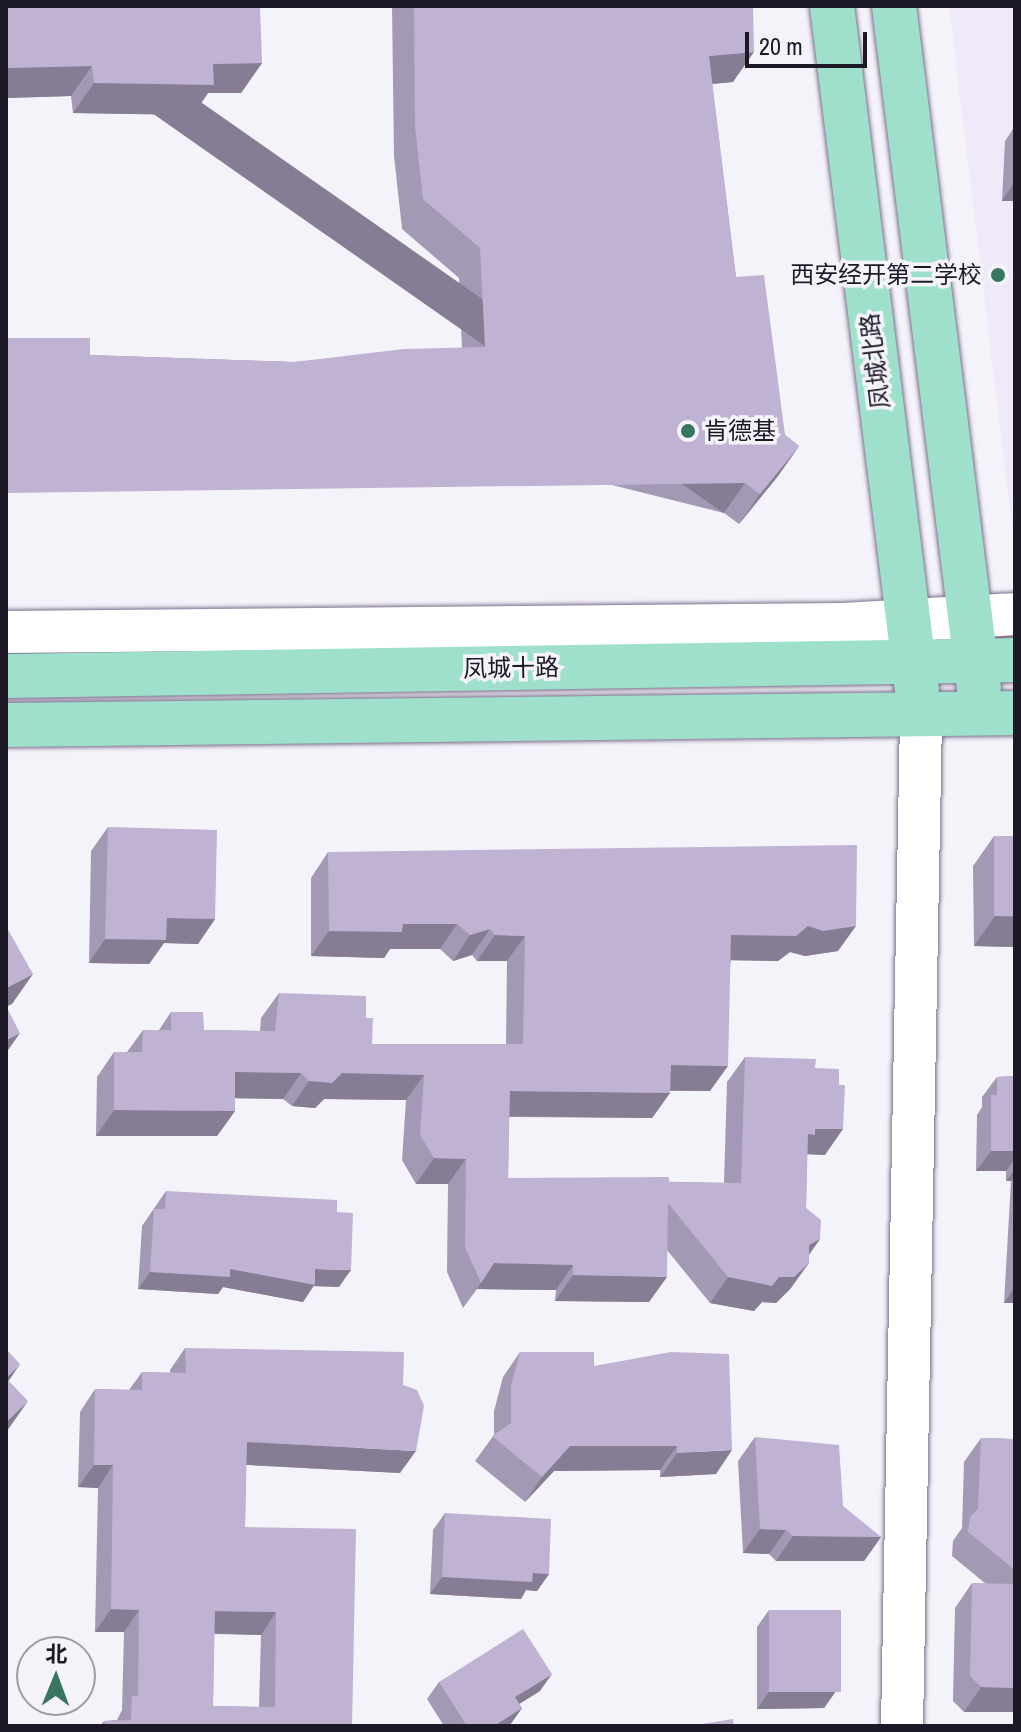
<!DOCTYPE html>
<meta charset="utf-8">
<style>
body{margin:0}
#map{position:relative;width:1021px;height:1732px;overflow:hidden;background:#f5f3fa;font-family:"Archivo Narrow","Noto Sans SC",sans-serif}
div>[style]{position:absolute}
.built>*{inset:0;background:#efe9f9}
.roads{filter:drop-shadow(0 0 2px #7c708e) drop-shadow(0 0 2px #7c708e)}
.minor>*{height:42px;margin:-21px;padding:0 21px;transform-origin:21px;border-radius:21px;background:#fff}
.major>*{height:44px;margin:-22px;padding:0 22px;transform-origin:22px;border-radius:22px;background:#9ee0cb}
.wall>*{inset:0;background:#a499b5}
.shaded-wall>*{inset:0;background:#867d94;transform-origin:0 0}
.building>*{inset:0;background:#bfb2d3;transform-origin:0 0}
.dots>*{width:22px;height:22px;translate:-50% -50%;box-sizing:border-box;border:4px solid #f5f3fa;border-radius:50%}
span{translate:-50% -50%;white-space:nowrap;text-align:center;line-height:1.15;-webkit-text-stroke:7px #f5f3fa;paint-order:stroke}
.poi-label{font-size:24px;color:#1d1825}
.right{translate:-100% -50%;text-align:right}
.left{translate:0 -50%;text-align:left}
.street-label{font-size:24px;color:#1d1825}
.frame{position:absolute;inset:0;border:8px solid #1d1825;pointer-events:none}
.north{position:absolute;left:16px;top:1636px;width:80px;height:80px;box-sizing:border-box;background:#f5f3fa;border:2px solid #9f9ba5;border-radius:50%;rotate:1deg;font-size:22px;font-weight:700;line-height:32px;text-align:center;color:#1d1825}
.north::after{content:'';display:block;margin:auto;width:28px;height:36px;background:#397662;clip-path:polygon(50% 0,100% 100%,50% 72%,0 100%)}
.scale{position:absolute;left:745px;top:32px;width:122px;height:36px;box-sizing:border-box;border:4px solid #1d1825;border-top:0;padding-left:10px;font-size:24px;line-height:28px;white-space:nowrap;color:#1d1825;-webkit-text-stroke:6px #f5f3fa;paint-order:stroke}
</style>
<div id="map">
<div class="built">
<div style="clip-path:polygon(949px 6px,1015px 6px,1015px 543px,1014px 543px)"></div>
</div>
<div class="roads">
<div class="minor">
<div style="left:6px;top:632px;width:838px;rotate:-0.55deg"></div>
<div style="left:844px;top:624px;width:171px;rotate:-3.3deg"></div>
<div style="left:902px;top:1726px;width:1010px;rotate:-88.92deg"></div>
</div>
<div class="major">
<div style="left:832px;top:6px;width:689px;rotate:82.92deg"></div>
<div style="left:894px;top:6px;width:687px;rotate:82.9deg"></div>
<div style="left:6px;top:676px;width:1009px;rotate:-0.91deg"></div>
<div style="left:6px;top:725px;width:1009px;rotate:-0.68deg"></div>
</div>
</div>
<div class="wall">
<div style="clip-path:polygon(6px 6px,262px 63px,241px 93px,208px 93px,193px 115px,73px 113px,71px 96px,6px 98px)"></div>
<div style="clip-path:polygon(392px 6px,753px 6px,733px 82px,712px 84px,736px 277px,785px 435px,799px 446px,778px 476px,739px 524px,724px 513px,90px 355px,294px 362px,462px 348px,459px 278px,402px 229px,394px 156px)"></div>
<div style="clip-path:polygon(1015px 126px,1015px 201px,1002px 201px,1005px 141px)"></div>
<div style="clip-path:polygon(108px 827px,215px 919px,198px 944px,164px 943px,149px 964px,89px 963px,91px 851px)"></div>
<div style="clip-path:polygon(994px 836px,1015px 836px,1015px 947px,974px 946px,973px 866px)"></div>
<div style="clip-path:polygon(328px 852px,838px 951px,805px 956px,790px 952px,778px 961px,731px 960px,710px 1091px,670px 1091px,670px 1093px,652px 1118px,509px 1117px,508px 1178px,724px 1183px,727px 1082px,745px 1057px,815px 1068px,825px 1155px,807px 1154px,806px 1208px,820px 1239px,809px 1255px,791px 1288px,776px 1303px,762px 1302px,754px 1311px,710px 1303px,667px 1250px,649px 1302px,555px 1301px,556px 1290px,477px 1289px,463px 1308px,447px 1272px,448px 1184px,416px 1184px,402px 1160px,406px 1100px,324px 1099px,315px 1108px,292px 1106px,283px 1099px,235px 1098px,235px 1111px,217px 1136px,96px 1136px,97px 1077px,114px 1052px,127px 1052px,143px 1030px,159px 1030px,171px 1012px,204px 1030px,260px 1031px,261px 1018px,279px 993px,366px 1018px,372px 1044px,506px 1044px,507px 961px,477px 961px,472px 955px,453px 961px,440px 949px,390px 949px,384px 958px,311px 956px,311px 878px)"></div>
<div style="clip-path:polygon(1015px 1076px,1015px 1303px,1004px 1303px,1011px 1181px,1006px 1181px,1006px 1171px,976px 1171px,977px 1115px,982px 1107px,982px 1097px,997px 1077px)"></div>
<div style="clip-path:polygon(166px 1191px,339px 1287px,314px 1286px,303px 1302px,223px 1287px,218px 1294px,138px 1289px,142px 1226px)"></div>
<div style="clip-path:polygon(evenodd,185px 1348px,400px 1473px,246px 1465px,245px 1527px,352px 1726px,100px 1726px,104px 1721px,117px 1720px,122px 1710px,124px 1632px,95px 1632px,98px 1488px,78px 1487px,80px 1412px,95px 1389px,129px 1390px,142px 1372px,170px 1373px,170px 1370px,185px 1348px,214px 1634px,261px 1635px,259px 1707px,213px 1706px,214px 1634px)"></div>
<div style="clip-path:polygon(520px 1352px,594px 1366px,716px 1474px,660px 1477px,660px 1470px,554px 1471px,525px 1502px,475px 1461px,494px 1435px,494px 1411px,503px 1377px)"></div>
<div style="clip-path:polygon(755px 1437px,881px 1537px,864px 1561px,776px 1561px,769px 1554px,743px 1553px,738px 1461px)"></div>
<div style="clip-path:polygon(981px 1438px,1015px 1439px,1015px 1712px,964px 1712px,953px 1701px,955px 1608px,972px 1583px,986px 1584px,952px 1556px,953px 1541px,962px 1528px,964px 1462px)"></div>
<div style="clip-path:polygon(445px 1513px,549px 1574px,537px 1591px,526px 1590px,521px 1599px,430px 1594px,433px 1530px)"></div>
<div style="clip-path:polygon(769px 1610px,836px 1691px,824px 1708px,757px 1709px,757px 1627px)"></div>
<div style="clip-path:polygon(439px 1682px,540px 1691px,519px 1704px,522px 1708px,509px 1726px,444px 1726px,427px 1699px)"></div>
</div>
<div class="shaded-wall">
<div style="clip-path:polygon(754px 52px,733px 82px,688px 86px,709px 56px)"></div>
<div style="clip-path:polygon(262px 63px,241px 93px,208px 93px,193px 115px,73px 113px,94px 83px,213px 64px)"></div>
<div style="clip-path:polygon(92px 66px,71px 96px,6px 98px,6px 68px)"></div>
<div style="clip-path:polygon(1015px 181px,1015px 201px,1002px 201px)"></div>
<div style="clip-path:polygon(799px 446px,778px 476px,739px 524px,760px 494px)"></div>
<div style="left:745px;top:483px;width:37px;height:739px;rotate:125deg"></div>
<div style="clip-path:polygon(995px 916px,1015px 917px,1015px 947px,974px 946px)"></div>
<div style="clip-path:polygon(167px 918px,215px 919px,198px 944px,164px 943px,149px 964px,89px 963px,105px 939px)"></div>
<div style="clip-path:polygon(403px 924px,457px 924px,440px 949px,390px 949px,384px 958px,311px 956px,329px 931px)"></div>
<div style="clip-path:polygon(808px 926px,856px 926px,838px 951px,805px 956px,790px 952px,778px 961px,714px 960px,731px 935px)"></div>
<div style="clip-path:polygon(490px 929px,472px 955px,453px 961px,470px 935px)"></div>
<div style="clip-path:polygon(495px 935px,525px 936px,507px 961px,477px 961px)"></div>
<div style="clip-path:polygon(33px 974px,12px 1004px,6px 1007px,6px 988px)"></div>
<div style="clip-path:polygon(20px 1033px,6px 1053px,6px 1040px)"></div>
<div style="clip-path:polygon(671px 1065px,728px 1066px,710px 1091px,653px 1090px)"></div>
<div style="clip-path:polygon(235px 1072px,301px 1073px,283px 1099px,217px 1098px)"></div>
<div style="clip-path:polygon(342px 1073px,424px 1075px,406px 1100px,324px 1099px,315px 1108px,292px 1106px,309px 1081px)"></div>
<div style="clip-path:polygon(510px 1091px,670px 1093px,652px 1118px,492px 1116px)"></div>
<div style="clip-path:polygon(114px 1110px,235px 1111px,217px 1136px,96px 1136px)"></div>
<div style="clip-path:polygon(815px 1129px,843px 1129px,825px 1155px,802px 1154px,808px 1134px)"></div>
<div style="clip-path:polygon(991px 1151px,1015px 1151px,1015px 1159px,1006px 1171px,976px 1171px)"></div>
<div style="clip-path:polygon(434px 1158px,466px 1159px,448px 1184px,416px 1184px)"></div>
<div style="clip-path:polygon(1015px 1169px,1015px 1176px,1011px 1181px,1006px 1181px)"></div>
<div style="clip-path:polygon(820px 1239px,802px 1264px,809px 1245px)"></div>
<div style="clip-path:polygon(494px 1263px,573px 1265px,556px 1290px,477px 1289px)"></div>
<div style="clip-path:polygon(809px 1263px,791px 1288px,776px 1303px,762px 1302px,754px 1311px,710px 1303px,728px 1277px)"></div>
<div style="clip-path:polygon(230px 1269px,315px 1269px,351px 1270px,339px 1287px,313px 1286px,303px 1302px,223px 1287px,218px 1294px,138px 1289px,150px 1272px)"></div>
<div style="clip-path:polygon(573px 1275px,667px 1277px,649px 1302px,555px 1301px)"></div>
<div style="clip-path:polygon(1015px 1287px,1015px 1303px,1004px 1303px)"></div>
<div style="clip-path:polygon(20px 1364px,6px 1385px,6px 1378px)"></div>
<div style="clip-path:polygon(28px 1401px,7px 1431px,6px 1432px,6px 1422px)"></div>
<div style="clip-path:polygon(247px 1442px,416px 1451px,400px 1473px,231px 1464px)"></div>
<div style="clip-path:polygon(570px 1446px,677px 1446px,660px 1470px,554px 1471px,525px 1502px,542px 1477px)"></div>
<div style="clip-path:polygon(732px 1450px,716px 1474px,660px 1477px,677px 1453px)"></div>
<div style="clip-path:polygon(94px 1465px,113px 1465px,98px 1488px,78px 1487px)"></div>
<div style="clip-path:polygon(760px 1529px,786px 1530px,769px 1554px,743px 1553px)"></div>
<div style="clip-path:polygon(793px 1536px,881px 1537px,864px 1561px,776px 1561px)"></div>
<div style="clip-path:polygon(533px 1573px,549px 1574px,537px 1591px,526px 1590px,521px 1599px,430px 1594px,442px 1577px)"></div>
<div style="clip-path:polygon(111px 1609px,139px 1610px,124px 1632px,95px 1632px)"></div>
<div style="clip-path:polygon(215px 1611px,276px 1612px,261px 1635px,199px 1633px)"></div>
<div style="clip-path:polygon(552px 1674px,540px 1691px,503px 1714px,515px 1697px)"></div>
<div style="clip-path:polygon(981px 1687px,1015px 1688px,1015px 1712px,964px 1712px)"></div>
<div style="clip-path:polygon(836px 1691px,824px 1708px,757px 1709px,769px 1692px)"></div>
<div style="clip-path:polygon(522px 1708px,510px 1725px,494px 1726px)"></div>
</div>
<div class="building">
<div style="clip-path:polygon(6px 6px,260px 6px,262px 63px,213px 64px,214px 85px,94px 83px,92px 66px,6px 68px)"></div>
<div style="clip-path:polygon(414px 6px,753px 6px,754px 52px,709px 56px,736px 277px,764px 275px,785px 435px,799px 446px,760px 494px,745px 483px,6px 493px,6px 338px,90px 338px,90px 355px,294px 362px,404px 349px,485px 347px,480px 248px,423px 199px,415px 126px)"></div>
<div style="clip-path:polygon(108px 827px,217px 830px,215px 919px,167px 918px,166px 940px,105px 939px)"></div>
<div style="left:994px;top:836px;width:21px;height:80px"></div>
<div style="clip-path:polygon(857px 845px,856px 926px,823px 931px,808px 926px,796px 936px,731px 935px,728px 1066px,671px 1065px,670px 1093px,510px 1091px,508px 1178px,669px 1177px,669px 1182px,741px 1183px,745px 1057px,816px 1059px,815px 1068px,839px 1069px,839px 1085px,845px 1085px,843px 1129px,815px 1129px,815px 1135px,808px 1134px,806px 1208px,821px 1220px,820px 1239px,809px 1245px,809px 1263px,794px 1277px,779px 1277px,772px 1286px,728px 1277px,668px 1203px,667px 1277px,573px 1275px,573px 1265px,494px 1263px,481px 1283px,465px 1247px,466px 1159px,434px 1158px,420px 1135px,424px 1075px,342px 1073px,332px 1083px,309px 1081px,301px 1073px,235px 1072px,235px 1111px,114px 1110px,114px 1052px,142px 1052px,143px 1030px,171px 1030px,171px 1012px,203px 1012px,204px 1030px,275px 1031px,279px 993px,366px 996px,366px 1018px,373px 1018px,372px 1044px,523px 1044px,525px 936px,495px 935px,490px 929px,470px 935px,457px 924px,403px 924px,402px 932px,329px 931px,328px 852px)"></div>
<div style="clip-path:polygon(6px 926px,33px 974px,6px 988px)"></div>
<div style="clip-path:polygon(6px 1006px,20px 1033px,6px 1040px)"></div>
<div style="clip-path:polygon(1015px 1076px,1015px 1151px,991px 1151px,991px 1095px,997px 1095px,997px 1077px)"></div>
<div style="clip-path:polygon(166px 1191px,337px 1200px,337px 1212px,353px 1213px,351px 1270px,315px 1269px,315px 1285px,230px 1269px,230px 1277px,150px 1272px,154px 1209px,165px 1209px)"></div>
<div style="clip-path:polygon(evenodd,185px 1348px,404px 1352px,403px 1385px,417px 1390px,424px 1406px,416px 1451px,247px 1442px,245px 1527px,356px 1529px,352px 1726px,106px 1726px,104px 1721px,131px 1720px,132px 1696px,138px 1696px,139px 1610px,111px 1609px,113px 1465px,94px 1465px,95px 1389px,142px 1390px,142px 1372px,186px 1373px,185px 1348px,215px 1611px,276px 1612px,275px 1707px,213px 1706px,215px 1611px)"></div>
<div style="clip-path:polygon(6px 1349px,20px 1364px,6px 1378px)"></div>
<div style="clip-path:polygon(520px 1352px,594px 1352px,594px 1366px,671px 1352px,729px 1354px,732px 1450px,677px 1453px,677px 1446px,570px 1446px,542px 1477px,492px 1436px,511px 1423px,511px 1387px)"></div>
<div style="clip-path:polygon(6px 1378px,28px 1401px,6px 1422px)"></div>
<div style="clip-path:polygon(755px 1437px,839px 1445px,843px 1506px,881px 1537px,793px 1536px,786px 1530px,760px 1529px)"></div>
<div style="clip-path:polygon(981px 1438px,1015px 1439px,1015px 1570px,968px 1532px,970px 1517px,978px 1509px)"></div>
<div style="clip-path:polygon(445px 1513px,551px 1519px,549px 1574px,533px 1573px,532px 1582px,442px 1577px)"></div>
<div style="clip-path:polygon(972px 1583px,1015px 1584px,1015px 1688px,981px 1687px,970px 1676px)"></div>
<div style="left:769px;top:1610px;width:72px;height:82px"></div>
<div style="clip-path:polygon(523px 1629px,552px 1674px,515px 1697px,522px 1708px,494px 1726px,467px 1726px,439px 1682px)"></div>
<div style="clip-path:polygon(733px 1719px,734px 1726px,690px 1726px)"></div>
</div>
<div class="dots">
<div style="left:998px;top:275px;background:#397662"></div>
<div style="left:688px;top:431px;background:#397662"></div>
</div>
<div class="poi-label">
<span class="right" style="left:982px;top:275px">西安经开第二学校</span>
<span class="left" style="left:704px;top:431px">肯德基</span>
</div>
<div class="street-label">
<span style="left:875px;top:361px;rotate:-97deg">凤城北路</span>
<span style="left:511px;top:668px;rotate:-1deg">凤城十路</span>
</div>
<div class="frame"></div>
<div class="north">北</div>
<div class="scale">20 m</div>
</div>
